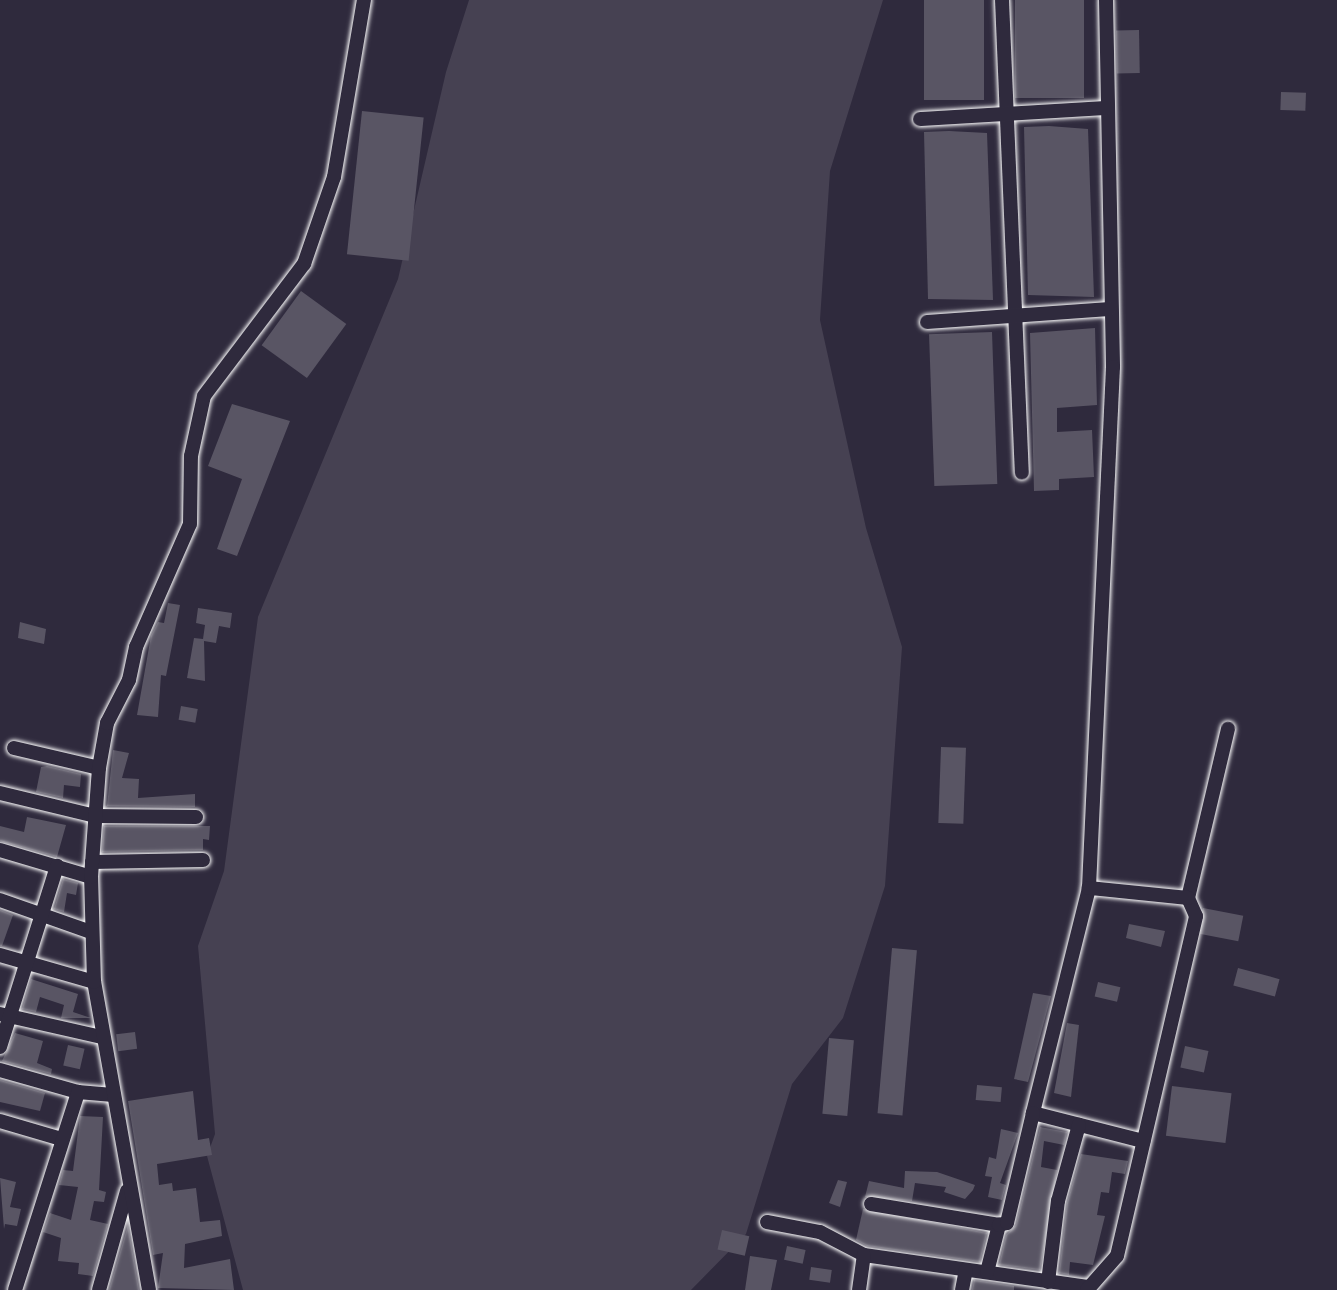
<!DOCTYPE html>
<style>
body{margin:0}
#map{position:relative;width:1337px;height:1290px;overflow:hidden;background:#2f2a3d;font-family:Dekko,sans-serif}
div>[style]{position:absolute}
.green>*{inset:0;background:#464152}
.building>*{inset:0;background:#595564;transform-origin:0 0}
.roads{filter:drop-shadow(0 0 2px #fff) drop-shadow(0 0 2px #fff)}
.street>*{height:14px;margin:-7px;padding:0 7px;transform-origin:7px;border-radius:7px;background:#2f2a3d}
span{translate:-50% -50%;white-space:nowrap;text-align:center;line-height:1.15;-webkit-text-stroke:7px #2f2a3d;paint-order:stroke}
</style>
<div id="map">
<div class="green">
<div style="clip-path:polygon(469px 0,883px 0,830px 171px,820px 320px,866px 528px,902px 647px,885px 886px,843px 1018px,792px 1084px,746px 1234px,691px 1290px,243px 1290px,207px 1156px,215px 1134px,198px 946px,224px 871px,258px 617px,398px 279px,446px 72px)"></div>
</div>
<div class="building">
<div style="left:924px;top:0;width:60px;height:100px"></div>
<div style="left:1015px;top:0;width:69px;height:98px"></div>
<div style="left:1139px;top:30px;width:43px;height:23px;rotate:89deg"></div>
<div style="left:1281px;top:92px;width:25px;height:18px;rotate:2deg"></div>
<div style="left:362px;top:111px;width:62px;height:144px;rotate:6deg"></div>
<div style="clip-path:polygon(1049px 126px,1088px 129px,1094px 297px,1028px 295px,1024px 127px)"></div>
<div style="clip-path:polygon(949px 131px,987px 133px,993px 300px,928px 299px,924px 132px)"></div>
<div style="left:301px;top:291px;width:56px;height:67px;rotate:36deg"></div>
<div style="clip-path:polygon(1095px 328px,1097px 405px,1057px 408px,1057px 432px,1092px 430px,1094px 477px,1059px 479px,1059px 490px,1034px 491px,1030px 333px)"></div>
<div style="left:992px;top:332px;width:152px;height:63px;rotate:88deg"></div>
<div style="clip-path:polygon(232px 404px,290px 421px,237px 556px,217px 549px,242px 479px,208px 466px)"></div>
<div style="clip-path:polygon(168px 603px,180px 605px,166px 676px,161px 675px,158px 717px,137px 715px,151px 636px,158px 622px,164px 623px)"></div>
<div style="clip-path:polygon(198px 608px,232px 613px,230px 628px,219px 626px,216px 643px,204px 641px,205px 681px,187px 678px,194px 638px,203px 639px,205px 625px,196px 623px)"></div>
<div style="clip-path:polygon(20px 622px,46px 629px,44px 644px,18px 638px)"></div>
<div style="left:181px;top:706px;width:17px;height:14px;rotate:10deg"></div>
<div style="left:941px;top:747px;width:25px;height:76px;rotate:2deg"></div>
<div style="clip-path:polygon(113px 750px,129px 753px,122px 778px,139px 779px,138px 798px,195px 794px,195px 807px,107px 806px)"></div>
<div style="clip-path:polygon(47px 766px,81px 774px,80px 787px,64px 785px,63px 798px,36px 792px,41px 767px)"></div>
<div style="clip-path:polygon(27px 817px,66px 825px,57px 857px,0 841px,0 826px,24px 832px)"></div>
<div style="clip-path:polygon(104px 826px,210px 826px,209px 840px,203px 839px,203px 850px,102px 852px)"></div>
<div style="clip-path:polygon(63px 879px,78px 883px,76px 895px,67px 893px,64px 912px,54px 909px)"></div>
<div style="left:1203px;top:908px;width:41px;height:26px;rotate:11deg"></div>
<div style="clip-path:polygon(0 910px,13px 915px,2px 946px,0 946px)"></div>
<div style="clip-path:polygon(1129px 924px,1165px 931px,1161px 947px,1126px 938px)"></div>
<div style="left:892px;top:948px;width:25px;height:166px;rotate:5deg"></div>
<div style="left:1238px;top:968px;width:43px;height:18px;rotate:15deg"></div>
<div style="clip-path:polygon(31px 979px,78px 994px,73px 1012px,91px 1018px,61px 1018px,64px 1005px,40px 997px,36px 1012px,22px 1009px)"></div>
<div style="left:1098px;top:982px;width:23px;height:15px;rotate:13deg"></div>
<div style="clip-path:polygon(1033px 993px,1051px 996px,1028px 1082px,1014px 1079px)"></div>
<div style="clip-path:polygon(1067px 1023px,1079px 1025px,1071px 1097px,1054px 1093px)"></div>
<div style="left:135px;top:1032px;width:17px;height:19px;rotate:83deg"></div>
<div style="clip-path:polygon(15px 1033px,43px 1041px,37px 1063px,52px 1069px,51px 1074px,2px 1061px)"></div>
<div style="left:829px;top:1038px;width:25px;height:76px;rotate:5deg"></div>
<div style="left:68px;top:1045px;width:17px;height:21px;rotate:13deg"></div>
<div style="left:1185px;top:1046px;width:24px;height:22px;rotate:12deg"></div>
<div style="clip-path:polygon(0 1080px,45px 1093px,40px 1111px,0 1102px)"></div>
<div style="left:977px;top:1085px;width:25px;height:15px;rotate:5deg"></div>
<div style="left:1172px;top:1086px;width:60px;height:50px;rotate:7deg"></div>
<div style="clip-path:polygon(193px 1091px,198px 1140px,209px 1138px,212px 1155px,157px 1164px,159px 1185px,172px 1183px,173px 1191px,196px 1188px,200px 1222px,220px 1220px,222px 1236px,185px 1244px,184px 1268px,230px 1259px,234px 1290px,158px 1288px,163px 1253px,153px 1255px,128px 1101px)"></div>
<div style="clip-path:polygon(80px 1116px,103px 1117px,99px 1190px,106px 1192px,104px 1202px,94px 1201px,90px 1220px,108px 1224px,93px 1276px,78px 1274px,79px 1263px,58px 1261px,61px 1238px,43px 1232px,50px 1213px,71px 1220px,78px 1187px,59px 1185px,63px 1170px,73px 1171px)"></div>
<div style="clip-path:polygon(1040px 1127px,1067px 1132px,1064px 1145px,1044px 1141px,1041px 1167px,1057px 1170px,1040px 1270px,999px 1265px,1006px 1235px,1016px 1225px)"></div>
<div style="clip-path:polygon(1001px 1129px,1018px 1133px,1000px 1183px,1006px 1185px,1002px 1200px,988px 1197px,992px 1177px,985px 1176px,989px 1157px,996px 1159px)"></div>
<div style="clip-path:polygon(1081px 1154px,1128px 1161px,1125px 1174px,1112px 1172px,1109px 1193px,1101px 1192px,1097px 1215px,1105px 1216px,1093px 1265px,1070px 1262px,1069px 1275px,1059px 1273px,1067px 1203px)"></div>
<div style="clip-path:polygon(905px 1171px,937px 1172px,975px 1185px,973px 1190px,965px 1199px,944px 1192px,946px 1187px,915px 1183px,912px 1201px,865px 1197px,869px 1181px,904px 1188px)"></div>
<div style="clip-path:polygon(0 1178px,16px 1182px,10px 1207px,21px 1209px,17px 1226px,5px 1224px,4px 1229px)"></div>
<div style="clip-path:polygon(838px 1180px,847px 1182px,840px 1207px,829px 1203px)"></div>
<div style="clip-path:polygon(863px 1209px,987px 1233px,980px 1262px,867px 1246px,856px 1240px)"></div>
<div style="clip-path:polygon(128px 1225px,139px 1290px,109px 1290px)"></div>
<div style="left:722px;top:1230px;width:28px;height:20px;rotate:13deg"></div>
<div style="left:787px;top:1246px;width:19px;height:14px;rotate:12deg"></div>
<div style="clip-path:polygon(750px 1256px,777px 1260px,771px 1290px,745px 1290px)"></div>
<div style="left:811px;top:1267px;width:21px;height:13px;rotate:8deg"></div>
<div style="clip-path:polygon(974px 1280px,1014px 1286px,1014px 1290px,972px 1290px)"></div>
</div>
<div class="roads">
<div class="street">
<div style="left:1002px;top:0;width:473px;rotate:87.6deg"></div>
<div style="left:1106px;top:0;width:367px;rotate:88.9deg"></div>
<div style="left:1113px;top:367px;width:522px;rotate:92.64deg"></div>
<div style="left:1089px;top:888px;width:232px;rotate:104deg"></div>
<div style="left:1033px;top:1113px;width:114px;rotate:14.3deg"></div>
<div style="left:920px;top:119px;width:187px;rotate:-3.4deg"></div>
<div style="left:927px;top:322px;width:183px;rotate:-4.1deg"></div>
<div style="left:14px;top:748px;width:87px;rotate:13.2deg"></div>
<div style="left:0;top:793px;width:98px;rotate:13.6deg"></div>
<div style="left:95px;top:816px;width:101px;rotate:0.6deg"></div>
<div style="left:0;top:850px;width:95px;rotate:16.5deg"></div>
<div style="left:92px;top:862px;width:111px;rotate:-1deg"></div>
<div style="left:1188px;top:898px;width:174px;rotate:-76.7deg"></div>
<div style="left:0;top:900px;width:96px;rotate:19.4deg"></div>
<div style="left:0;top:955px;width:98px;rotate:16deg"></div>
<div style="left:0;top:1014px;width:104px;rotate:12.8deg"></div>
<div style="left:0;top:1047px;width:190px;rotate:-72.5deg"></div>
<div style="left:0;top:1070px;width:81px;rotate:15.8deg"></div>
<div style="left:78px;top:1092px;width:32px;rotate:5deg"></div>
<div style="left:0;top:1121px;width:64px;rotate:16.4deg"></div>
<div style="left:871px;top:1204px;width:130px;rotate:9.3deg"></div>
<div style="left:767px;top:1222px;width:54px;rotate:10.7deg"></div>
<div style="left:820px;top:1232px;width:50px;rotate:27.6deg"></div>
<div style="left:864px;top:1255px;width:226px;rotate:8.1deg"></div>
<div style="left:987px;top:1272px;width:49px;rotate:-75.7deg"></div>
<div style="left:999px;top:1225px;width:8px;rotate:-14deg"></div>
<div style="left:1007px;top:1223px;width:113px;rotate:-76.7deg"></div>
<div style="left:1048px;top:1282px;width:82px;rotate:-83deg"></div>
<div style="left:1058px;top:1201px;width:79px;rotate:-74.6deg"></div>
<div style="left:15px;top:1290px;width:208px;rotate:-72.3deg"></div>
<div style="left:99px;top:1290px;width:103px;rotate:-74.2deg"></div>
<div style="left:149px;top:1290px;width:313px;rotate:-100.1deg"></div>
<div style="left:94px;top:982px;width:105px;rotate:-91.6deg"></div>
<div style="left:91px;top:877px;width:109px;rotate:-85.8deg"></div>
<div style="left:99px;top:768px;width:46px;rotate:-79.9deg"></div>
<div style="left:107px;top:723px;width:48px;rotate:-62.9deg"></div>
<div style="left:129px;top:680px;width:34px;rotate:-78deg"></div>
<div style="left:136px;top:647px;width:134px;rotate:-66.3deg"></div>
<div style="left:190px;top:524px;width:68px;rotate:-89.2deg"></div>
<div style="left:191px;top:456px;width:61px;rotate:-77.8deg"></div>
<div style="left:204px;top:396px;width:166px;rotate:-52.9deg"></div>
<div style="left:304px;top:264px;width:92px;rotate:-71deg"></div>
<div style="left:334px;top:177px;width:180px;rotate:-80.4deg"></div>
<div style="left:859px;top:1290px;width:35px;rotate:-82deg"></div>
<div style="left:962px;top:1290px;width:20px;rotate:-79deg"></div>
<div style="left:1087px;top:1290px;width:45px;rotate:-48.6deg"></div>
<div style="left:1117px;top:1256px;width:349px;rotate:-76.9deg"></div>
<div style="left:1196px;top:916px;width:20px;rotate:-114deg"></div>
<div style="left:1188px;top:898px;width:100px;rotate:-174.2deg"></div>
</div>
</div>
</div>
